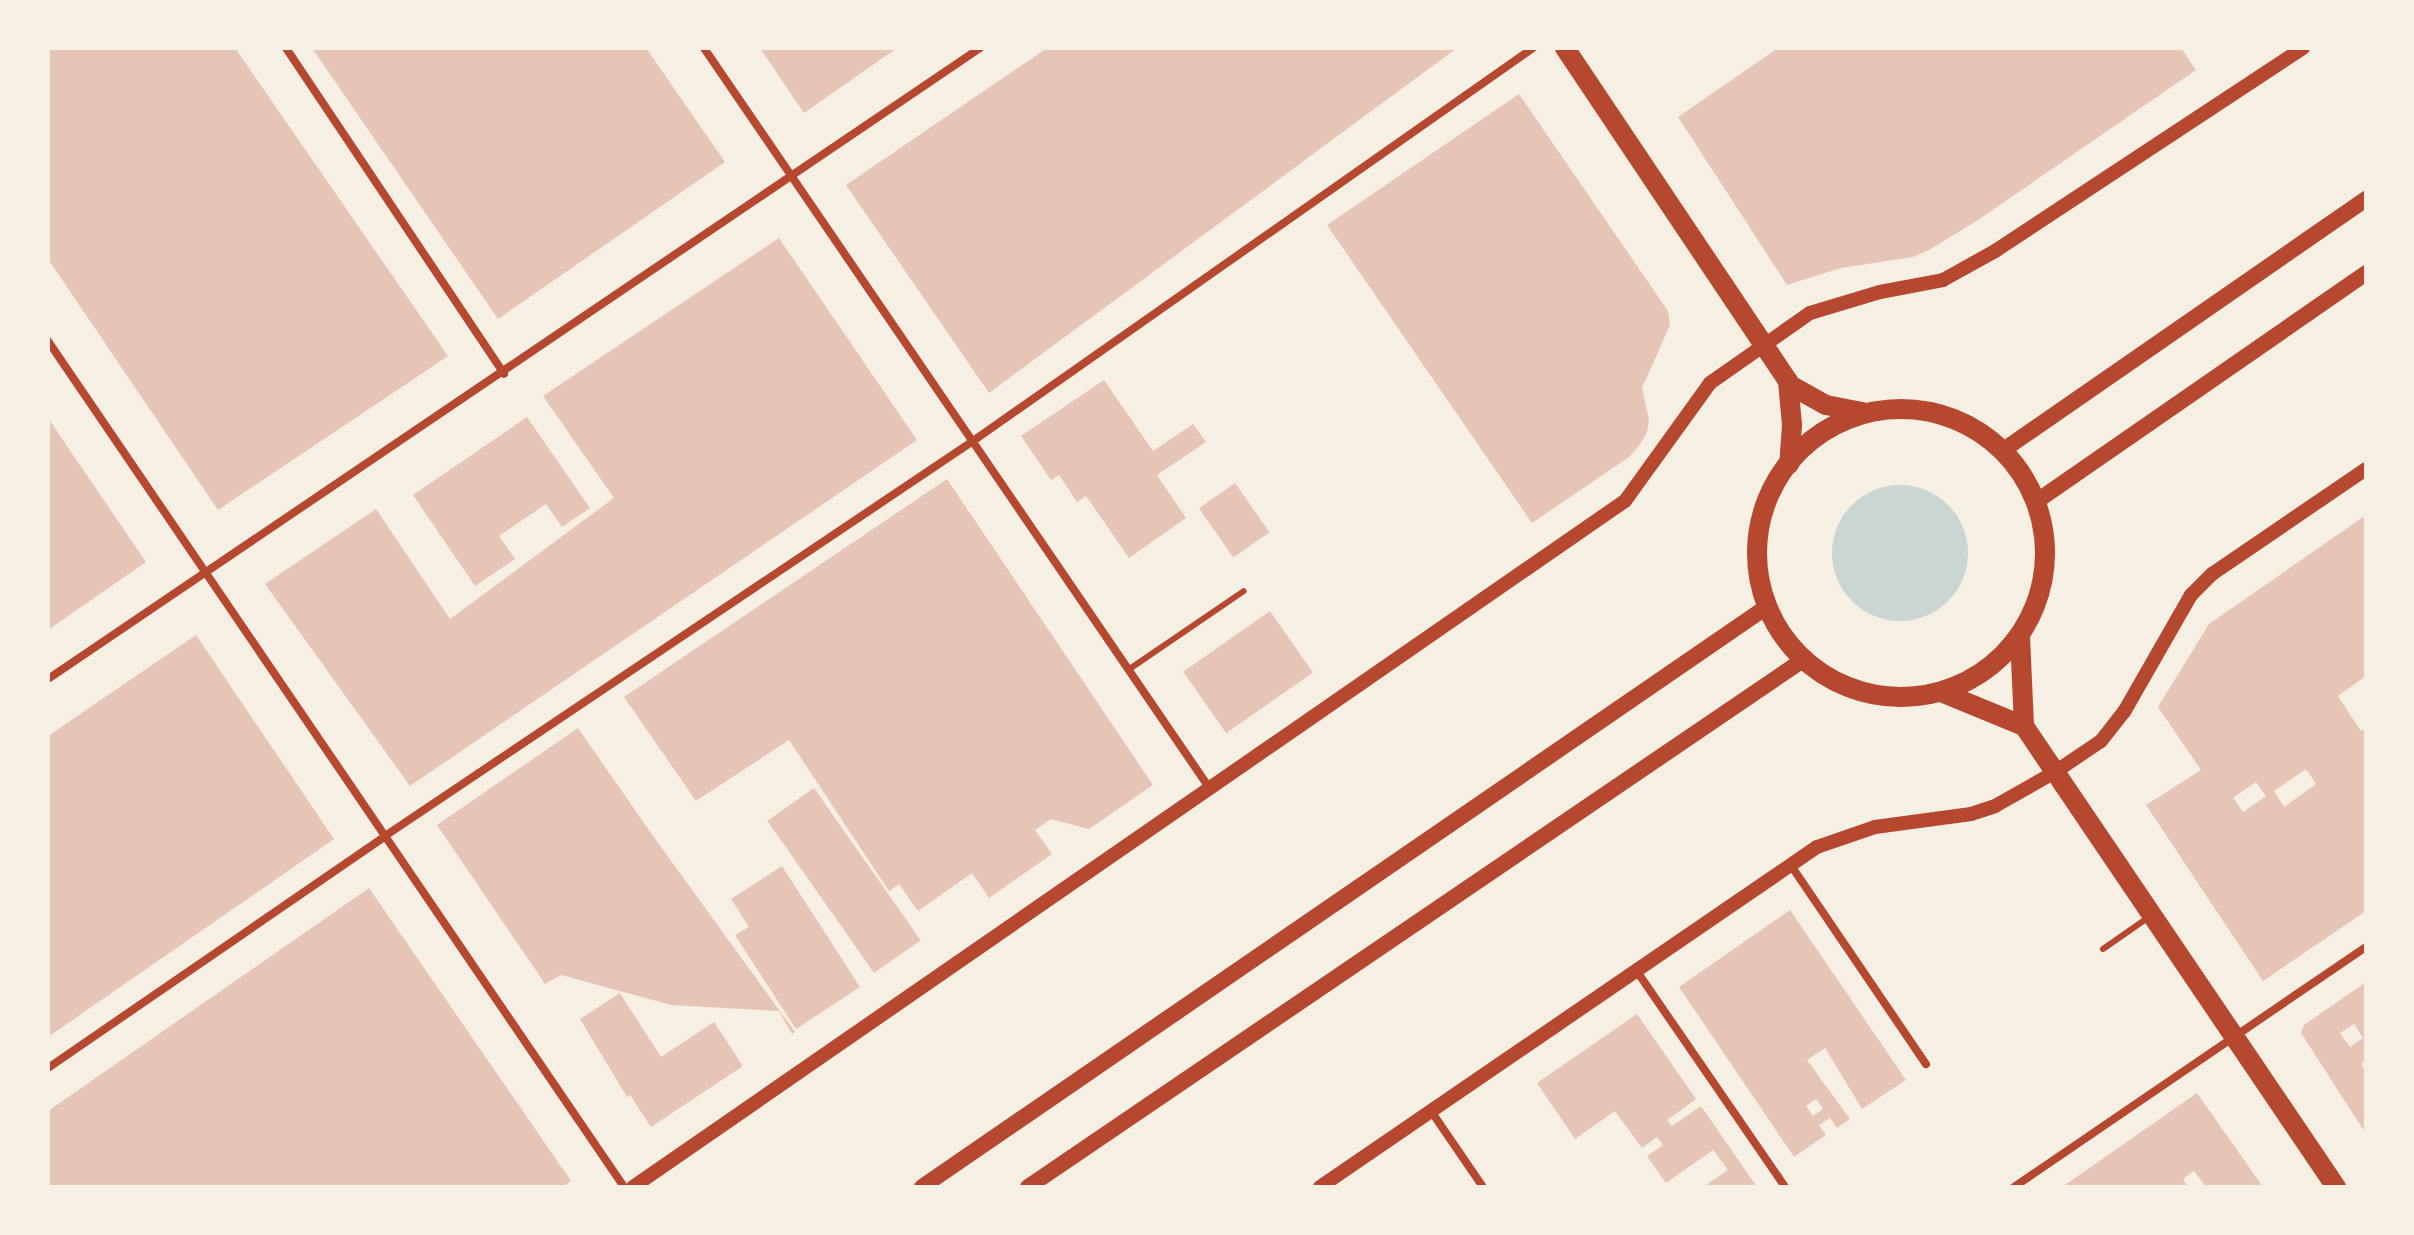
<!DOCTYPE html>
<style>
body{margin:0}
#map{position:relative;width:2414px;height:1235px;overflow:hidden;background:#f6efe4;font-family:Spectral,serif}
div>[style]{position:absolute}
.water>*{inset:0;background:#c9d6d2}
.round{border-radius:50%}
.building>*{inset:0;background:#e6c5b7;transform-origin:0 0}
.service>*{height:6px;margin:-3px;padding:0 3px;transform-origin:3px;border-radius:3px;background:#b5482f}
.minor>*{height:8px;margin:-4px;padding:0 4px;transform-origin:4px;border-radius:4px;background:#b5482f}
.tertiary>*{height:14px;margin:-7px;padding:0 7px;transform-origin:7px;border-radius:7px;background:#b5482f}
.secondary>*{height:16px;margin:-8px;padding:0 8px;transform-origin:8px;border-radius:8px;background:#b5482f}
.primary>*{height:20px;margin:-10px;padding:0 10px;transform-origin:10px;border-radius:10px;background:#b5482f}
.primary>.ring{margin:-10px;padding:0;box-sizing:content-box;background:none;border:20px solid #b5482f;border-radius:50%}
span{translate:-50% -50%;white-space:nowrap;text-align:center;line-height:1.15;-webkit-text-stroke:6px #f6efe4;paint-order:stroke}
.frame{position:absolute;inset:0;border:50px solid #f6efe4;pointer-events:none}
</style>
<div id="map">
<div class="water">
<div class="round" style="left:1832px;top:485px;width:136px;height:136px"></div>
</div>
<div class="building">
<div style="clip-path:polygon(48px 48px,235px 48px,448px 356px,218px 510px,48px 259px)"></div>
<div style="clip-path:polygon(312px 48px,646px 48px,725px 162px,498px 319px)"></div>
<div style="clip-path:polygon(760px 48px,897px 48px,804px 113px)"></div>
<div style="clip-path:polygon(1047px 48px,1457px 48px,989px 393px,846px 185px)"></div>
<div style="clip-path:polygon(1778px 48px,2181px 48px,2196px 70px,1978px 220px,1929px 250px,1913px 257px,1841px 268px,1787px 285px,1678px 117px)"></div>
<div style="clip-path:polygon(1519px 94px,1668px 311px,1670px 325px,1642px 388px,1649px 420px,1647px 432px,1639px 446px,1629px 457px,1532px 523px,1327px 225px)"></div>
<div style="clip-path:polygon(779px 238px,917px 440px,410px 786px,265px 584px,376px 509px,450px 619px,614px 498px,543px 396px)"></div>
<div style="clip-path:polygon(1104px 380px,1153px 451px,1193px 424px,1206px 442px,1157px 475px,1186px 518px,1129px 558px,1086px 496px,1077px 502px,1059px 475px,1051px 480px,1021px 436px)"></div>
<div style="clip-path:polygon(527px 417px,590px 508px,562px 527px,546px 504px,499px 536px,515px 559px,475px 586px,413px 495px)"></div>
<div style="clip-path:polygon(48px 418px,146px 562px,48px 630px)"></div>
<div style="clip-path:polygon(947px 479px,1153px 785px,1089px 829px,1051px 819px,1035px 830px,1052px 854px,989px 898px,972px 873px,918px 911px,899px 884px,889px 891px,789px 740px,696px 801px,624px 697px)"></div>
<div style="left:1235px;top:483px;width:60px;height:44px;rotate:55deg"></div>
<div style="clip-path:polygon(evenodd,2366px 515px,2366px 676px,2338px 696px,2361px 731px,2366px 728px,2366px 911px,2263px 981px,2146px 805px,2201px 770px,2158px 707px,2209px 624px,2366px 515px,2306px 769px,2316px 784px,2284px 807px,2274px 791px,2306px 769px,2366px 515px,2256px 782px,2266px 796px,2243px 812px,2233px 798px,2256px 782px)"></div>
<div style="left:1270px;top:611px;width:75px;height:106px;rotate:55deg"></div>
<div style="clip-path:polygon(196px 635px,334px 839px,48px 1037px,48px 736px)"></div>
<div style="clip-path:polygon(578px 728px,651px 833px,795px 1032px,792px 1034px,779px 1011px,671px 1005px,561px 975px,545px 984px,437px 825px)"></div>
<div style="left:814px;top:788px;width:186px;height:57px;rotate:55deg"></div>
<div style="clip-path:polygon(782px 866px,860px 987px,796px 1029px,735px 935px,749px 927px,731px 899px)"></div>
<div style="clip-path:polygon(369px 888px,571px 1181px,562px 1187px,48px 1187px,48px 1111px)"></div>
<div style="clip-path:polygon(evenodd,1790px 910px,1906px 1080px,1862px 1109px,1825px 1048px,1807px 1060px,1850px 1119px,1837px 1128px,1830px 1118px,1819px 1125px,1826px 1135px,1794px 1157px,1679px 987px,1790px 910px,1816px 1099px,1823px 1109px,1813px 1116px,1806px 1106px,1816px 1099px)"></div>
<div style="clip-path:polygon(evenodd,2366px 982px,2366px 1060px,2361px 1064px,2366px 1072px,2366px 1134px,2301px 1033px,2304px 1025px,2366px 982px,2354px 1024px,2363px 1038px,2350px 1047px,2340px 1033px,2354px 1024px)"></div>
<div style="clip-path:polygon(620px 993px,661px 1057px,714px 1022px,743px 1066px,651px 1127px,630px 1095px,627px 1097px,580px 1019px)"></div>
<div style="clip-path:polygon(1637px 1014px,1696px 1099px,1667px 1120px,1672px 1126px,1701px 1106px,1757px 1187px,1703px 1187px,1728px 1170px,1713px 1150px,1666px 1183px,1647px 1156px,1663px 1145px,1657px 1137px,1642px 1148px,1615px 1111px,1575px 1139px,1537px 1083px)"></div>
<div style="clip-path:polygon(2197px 1093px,2263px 1187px,2206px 1187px,2194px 1171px,2183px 1179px,2188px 1187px,2062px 1187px)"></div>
</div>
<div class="service">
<div style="left:1128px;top:670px;width:140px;rotate:-34.3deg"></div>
<div style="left:2103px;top:949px;width:56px;rotate:-34.8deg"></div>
</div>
<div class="minor">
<div style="left:286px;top:48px;width:392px;rotate:56.2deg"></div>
<div style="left:704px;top:48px;width:897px;rotate:55.67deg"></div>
<div style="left:48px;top:341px;width:1023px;rotate:55.75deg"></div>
<div style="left:48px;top:679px;width:1126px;rotate:-34.1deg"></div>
<div style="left:1790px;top:864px;width:242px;rotate:55.8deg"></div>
<div style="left:1636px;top:970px;width:263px;rotate:55.5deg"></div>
<div style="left:48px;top:1068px;width:409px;rotate:-34.5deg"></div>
<div style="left:385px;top:836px;width:708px;rotate:-33.89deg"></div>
<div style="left:973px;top:441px;width:684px;rotate:-35.06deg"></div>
<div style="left:1431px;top:1111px;width:92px;rotate:55.6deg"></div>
<div style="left:2014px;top:1187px;width:426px;rotate:-34.3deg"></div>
</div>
<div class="tertiary">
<div style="left:633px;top:1187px;width:1206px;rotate:-34.67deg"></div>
<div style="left:1625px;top:501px;width:145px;rotate:-54.2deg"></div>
<div style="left:1710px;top:383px;width:122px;rotate:-35deg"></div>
<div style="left:1810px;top:313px;width:73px;rotate:-16.7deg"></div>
<div style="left:1880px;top:292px;width:64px;rotate:-10.8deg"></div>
<div style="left:1943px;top:280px;width:60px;rotate:-29.1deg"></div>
<div style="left:1995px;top:251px;width:369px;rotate:-33.4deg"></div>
<div style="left:1320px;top:1187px;width:602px;rotate:-34.38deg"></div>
<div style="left:1817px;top:847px;width:61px;rotate:-19deg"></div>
<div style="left:1875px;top:827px;width:97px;rotate:-7.7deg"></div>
<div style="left:1971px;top:814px;width:25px;rotate:-18deg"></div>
<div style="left:1995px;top:806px;width:69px;rotate:-29.5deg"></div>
<div style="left:2055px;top:772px;width:55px;rotate:-34deg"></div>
<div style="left:2101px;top:741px;width:37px;rotate:-52deg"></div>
<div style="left:2124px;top:712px;width:135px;rotate:-60.2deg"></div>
<div style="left:2191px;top:595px;width:30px;rotate:-45deg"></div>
<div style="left:2212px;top:574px;width:186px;rotate:-34.3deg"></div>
</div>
<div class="secondary">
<div style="left:2002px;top:451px;width:443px;rotate:-34.7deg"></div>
<div style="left:2037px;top:501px;width:400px;rotate:-34.7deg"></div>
<div style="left:922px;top:1187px;width:1026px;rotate:-34.48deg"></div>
<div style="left:1028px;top:1187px;width:937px;rotate:-34.22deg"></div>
</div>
<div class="primary">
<div style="left:1565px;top:48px;width:401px;rotate:56.2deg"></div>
<div style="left:1788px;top:381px;width:44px;rotate:84.8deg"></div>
<div style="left:1792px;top:425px;width:39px;rotate:94deg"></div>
<div style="left:1790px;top:385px;width:41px;rotate:29.1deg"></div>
<div style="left:1826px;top:405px;width:38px;rotate:11deg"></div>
<div class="ring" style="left:1757px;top:409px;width:268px;height:268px"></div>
<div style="left:2020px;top:637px;width:89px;rotate:87.4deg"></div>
<div style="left:1941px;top:692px;width:90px;rotate:22.3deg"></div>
<div style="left:2024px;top:726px;width:557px;rotate:55.91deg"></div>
</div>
<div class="frame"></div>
</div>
